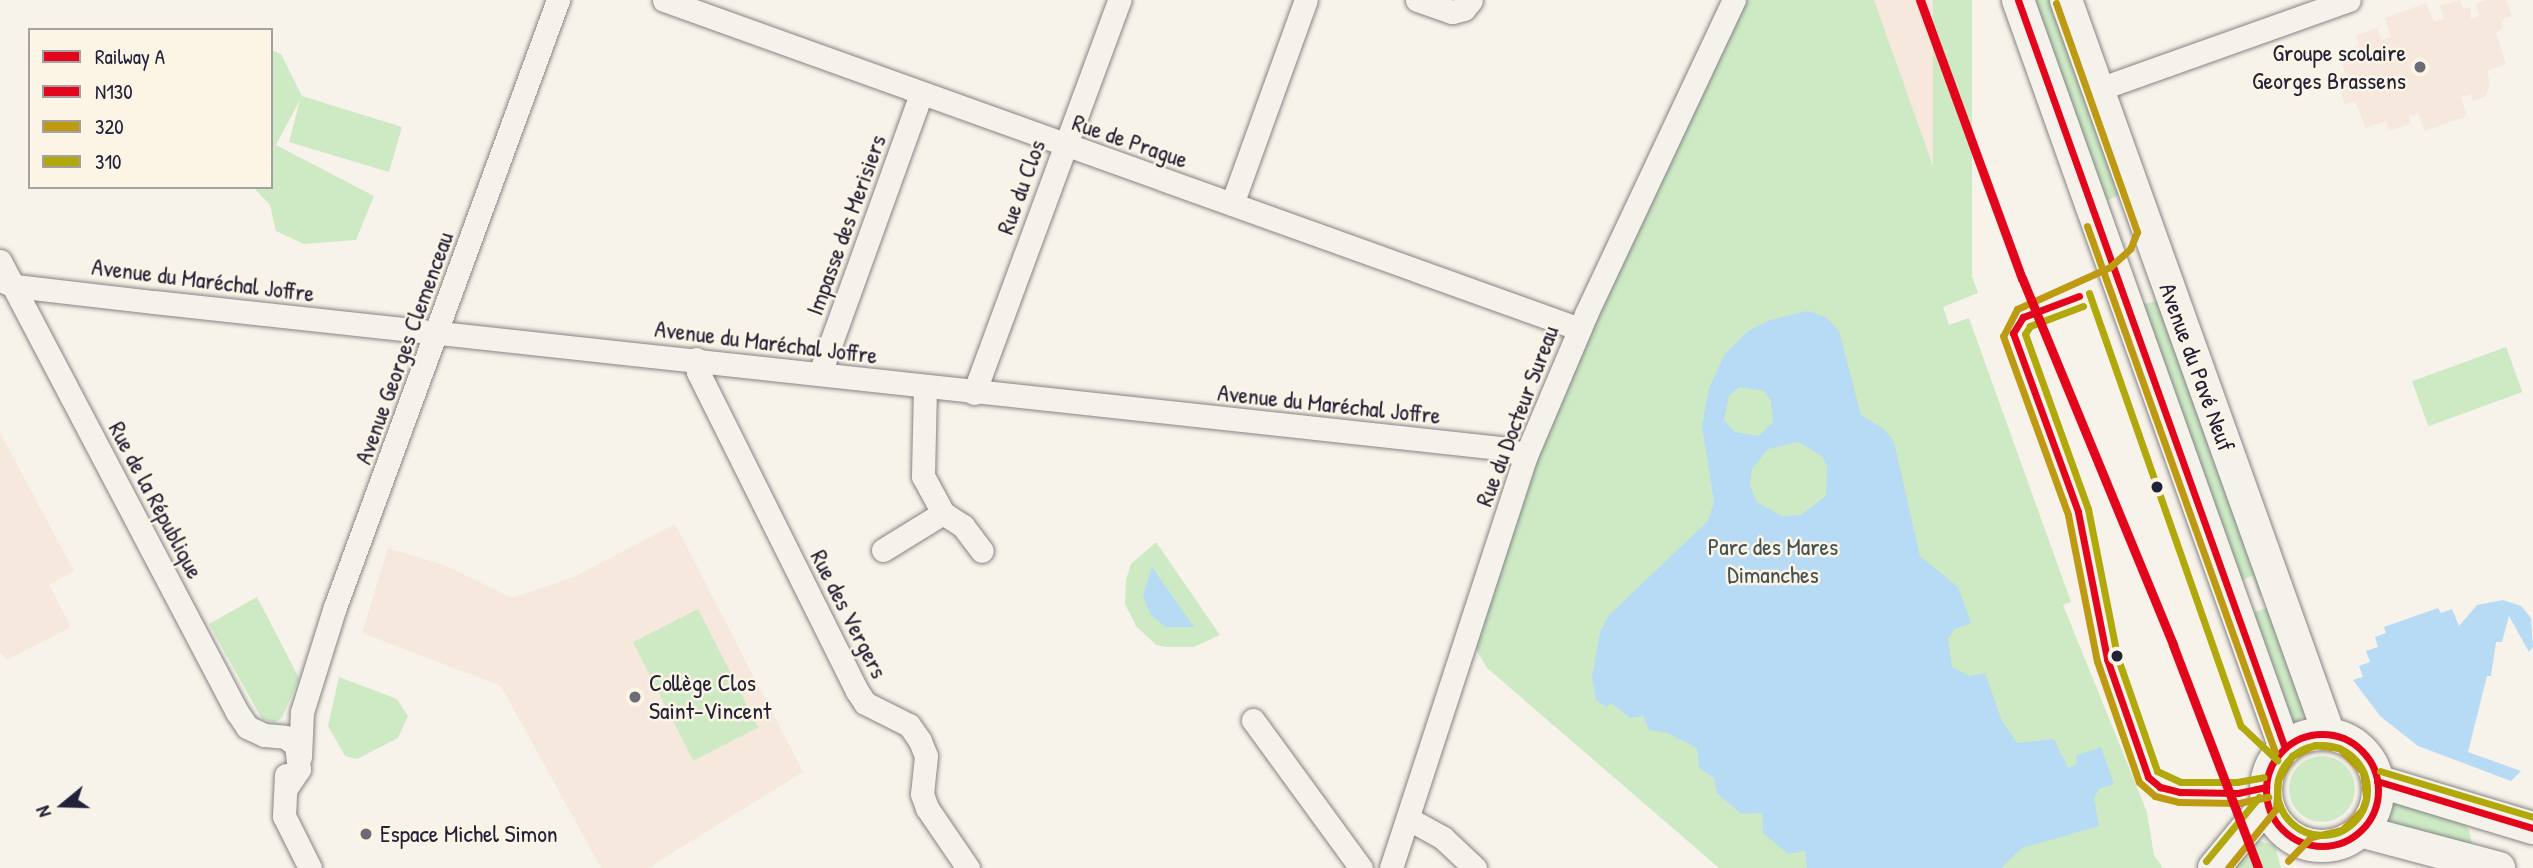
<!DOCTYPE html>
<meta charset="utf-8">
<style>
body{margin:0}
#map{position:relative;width:2533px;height:868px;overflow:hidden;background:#f7f3ea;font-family:"Patrick Hand",sans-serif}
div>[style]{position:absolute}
.built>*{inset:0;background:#f6e8dc;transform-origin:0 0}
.green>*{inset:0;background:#cdeac5;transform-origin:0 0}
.round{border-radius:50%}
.water>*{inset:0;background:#b7dbf5}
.roads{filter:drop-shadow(0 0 2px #868485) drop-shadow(0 0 2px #868485)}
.street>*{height:23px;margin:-11.5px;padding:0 11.5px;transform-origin:11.5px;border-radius:11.5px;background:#f5f2ec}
.secondary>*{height:32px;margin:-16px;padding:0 16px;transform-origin:16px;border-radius:16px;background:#f5f2ec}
.secondary>.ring{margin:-16px;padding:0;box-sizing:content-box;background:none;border:32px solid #f5f2ec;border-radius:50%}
.bus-1>*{height:7px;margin:-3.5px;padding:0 3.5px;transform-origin:3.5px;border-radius:3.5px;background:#e3051c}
.bus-1>.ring{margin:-3.5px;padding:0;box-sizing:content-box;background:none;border:7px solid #e3051c;border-radius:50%}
.bus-2>*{height:7px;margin:-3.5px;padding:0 3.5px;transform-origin:3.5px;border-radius:3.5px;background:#bd9a12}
.bus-3>*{height:7px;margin:-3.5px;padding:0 3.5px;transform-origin:3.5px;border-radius:3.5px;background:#b1a80c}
.bus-3>.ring{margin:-3.5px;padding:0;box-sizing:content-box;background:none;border:7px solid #b1a80c;border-radius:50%}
.rail-1>*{height:9px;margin:-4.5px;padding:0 4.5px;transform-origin:4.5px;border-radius:4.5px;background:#e3051c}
.dots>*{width:19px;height:19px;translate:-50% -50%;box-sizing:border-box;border:4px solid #fcf5e5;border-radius:50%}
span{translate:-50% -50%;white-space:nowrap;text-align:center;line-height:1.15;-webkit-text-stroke:5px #fcf5e5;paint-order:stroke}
.poi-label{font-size:24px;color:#22223b}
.right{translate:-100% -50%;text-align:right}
.left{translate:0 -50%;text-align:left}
.street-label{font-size:24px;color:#22223b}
.park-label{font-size:24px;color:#445256}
.legend{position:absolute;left:28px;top:28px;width:245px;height:161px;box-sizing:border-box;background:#fcf5e5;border:2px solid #a5a1a1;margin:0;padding:9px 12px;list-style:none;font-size:21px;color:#22223b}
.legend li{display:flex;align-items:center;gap:14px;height:35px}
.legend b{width:35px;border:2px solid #a5a1a1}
.north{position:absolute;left:28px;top:770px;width:70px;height:70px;-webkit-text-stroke:5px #fcf5e5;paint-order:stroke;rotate:251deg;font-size:19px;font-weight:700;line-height:28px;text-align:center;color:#22223b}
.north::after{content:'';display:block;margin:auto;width:24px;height:32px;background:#22223b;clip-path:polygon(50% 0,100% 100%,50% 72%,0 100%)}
</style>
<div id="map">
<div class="built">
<div style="left:1874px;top:0;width:59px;height:311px"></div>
<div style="clip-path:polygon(2460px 0,2463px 8px,2471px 8px,2471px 19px,2479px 16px,2476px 4px,2486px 0,2506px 0,2512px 16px,2501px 20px,2503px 28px,2496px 33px,2506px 64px,2487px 71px,2490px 84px,2485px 97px,2472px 101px,2471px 94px,2461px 97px,2467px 116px,2425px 131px,2418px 113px,2409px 116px,2411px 124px,2389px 131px,2386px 121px,2366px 128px,2355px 101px,2345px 105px,2337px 83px,2347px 79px,2338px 52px,2359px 45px,2356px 35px,2377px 28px,2382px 40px,2391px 37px,2385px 18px,2426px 3px,2434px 22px,2444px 19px,2440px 6px)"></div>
<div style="clip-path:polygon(0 433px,74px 571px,49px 585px,71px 627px,7px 660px,0 652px)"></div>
<div style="clip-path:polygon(675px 524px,803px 772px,648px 868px,601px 868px,501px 686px,362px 633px,388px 548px,444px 565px,512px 598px,574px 577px)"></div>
</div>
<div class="green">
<div style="clip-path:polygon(1741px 0,1874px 0,1978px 293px,1943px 307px,1949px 325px,1969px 318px,2071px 602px,2063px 605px,2147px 812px,2154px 855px,2163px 868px,1719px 868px,1487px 668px,1467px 634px,1525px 458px)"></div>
<div style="left:1933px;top:0;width:39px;height:291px"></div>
<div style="clip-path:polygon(2028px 0,2054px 0,2123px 194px,2108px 200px,2117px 229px,2111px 231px)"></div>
<div style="clip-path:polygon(271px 50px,281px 54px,302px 96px,402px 127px,389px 172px,289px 142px,300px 100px,276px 145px,374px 196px,356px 240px,304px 244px,276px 231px,270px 205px,253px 187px,271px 187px)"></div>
<div style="clip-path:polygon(2161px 300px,2264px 593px,2259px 596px,2253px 576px,2236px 582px,2135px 306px)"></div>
<div style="left:2506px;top:347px;width:48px;height:100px;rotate:70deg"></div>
<div style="clip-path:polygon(1156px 542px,1220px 635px,1194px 647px,1165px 647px,1156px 645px,1136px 626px,1125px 604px,1126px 580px,1131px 564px)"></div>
<div style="clip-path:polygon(257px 597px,299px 678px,282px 718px,274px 723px,262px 719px,209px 624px)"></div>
<div style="clip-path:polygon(2269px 607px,2306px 714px,2293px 725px,2252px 613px)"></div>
<div style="left:698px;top:609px;width:133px;height:73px;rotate:63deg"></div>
<div style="clip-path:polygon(339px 677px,397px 699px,408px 716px,398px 738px,357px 759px,345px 756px,328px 726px)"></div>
<div class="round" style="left:2289px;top:756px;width:66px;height:66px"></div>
<div style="clip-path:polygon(2393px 800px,2456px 815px,2469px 830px,2472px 845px,2388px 822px,2386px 813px)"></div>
<div style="clip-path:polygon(2255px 840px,2275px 845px,2281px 868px,2228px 868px)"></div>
</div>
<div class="water">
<div style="clip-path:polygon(evenodd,1808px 311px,1826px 317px,1839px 331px,1861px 415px,1884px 429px,1894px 442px,1920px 556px,1958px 587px,1971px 623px,1955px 629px,1948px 639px,1952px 667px,1969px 676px,1985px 673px,2002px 721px,2017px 743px,2054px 739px,2068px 768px,2077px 764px,2076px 756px,2101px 747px,2114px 784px,2099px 789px,2094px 798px,2099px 826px,2022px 848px,2001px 868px,1807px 868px,1805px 851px,1788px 854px,1763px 833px,1762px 813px,1741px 814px,1717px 793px,1714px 778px,1699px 768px,1697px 748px,1667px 733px,1649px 730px,1643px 716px,1630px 718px,1611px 703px,1606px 707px,1596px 700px,1592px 677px,1600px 632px,1609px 615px,1708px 521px,1714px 502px,1702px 426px,1709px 388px,1725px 354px,1748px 331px,1770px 320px,1808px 311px,1740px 387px,1764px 391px,1771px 401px,1773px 422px,1759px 436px,1735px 432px,1724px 420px,1729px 395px,1740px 387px,1808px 311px,1798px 442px,1822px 456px,1827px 466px,1826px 496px,1801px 515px,1782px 516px,1757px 502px,1750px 485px,1752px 469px,1768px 449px,1798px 442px)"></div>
<div style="clip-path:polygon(1152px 567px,1194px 627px,1165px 627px,1151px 615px,1143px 596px)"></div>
<div style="clip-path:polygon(2503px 600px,2521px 606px,2531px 618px,2533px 647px,2529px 652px,2509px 616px,2502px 642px,2496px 642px,2491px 676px,2487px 676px,2468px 752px,2521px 771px,2511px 781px,2418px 746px,2380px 716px,2353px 680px,2363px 677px,2359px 666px,2370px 662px,2366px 651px,2378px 647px,2375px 637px,2386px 633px,2384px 627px,2438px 608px,2441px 613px,2452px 609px,2459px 626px,2477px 605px)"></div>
</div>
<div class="roads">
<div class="street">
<div style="left:664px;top:0;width:973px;rotate:19.76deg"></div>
<div style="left:1417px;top:0;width:37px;rotate:19deg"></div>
<div style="left:1452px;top:12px;width:12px;rotate:-14deg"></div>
<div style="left:1464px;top:9px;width:11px;rotate:-52deg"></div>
<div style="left:2099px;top:89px;width:265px;rotate:-19.6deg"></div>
<div style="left:1232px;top:204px;width:217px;rotate:-70.1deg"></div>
<div style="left:0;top:261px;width:509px;rotate:62.28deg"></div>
<div style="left:237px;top:712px;width:18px;rotate:56deg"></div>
<div style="left:247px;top:727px;width:19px;rotate:25deg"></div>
<div style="left:264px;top:735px;width:21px;rotate:5deg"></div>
<div style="left:285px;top:737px;width:14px;rotate:36deg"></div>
<div style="left:296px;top:745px;width:24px;rotate:83deg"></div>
<div style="left:299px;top:769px;width:23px;rotate:124deg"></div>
<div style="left:0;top:280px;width:16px;rotate:22deg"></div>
<div style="left:15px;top:286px;width:140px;rotate:6.6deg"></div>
<div style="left:154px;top:302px;width:1363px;rotate:6.19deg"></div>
<div style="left:1509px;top:449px;width:18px;rotate:29deg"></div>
<div style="left:696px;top:359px;width:13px;rotate:81deg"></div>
<div style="left:698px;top:372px;width:356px;rotate:63.5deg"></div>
<div style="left:857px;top:691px;width:14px;rotate:56deg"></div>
<div style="left:865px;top:703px;width:49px;rotate:26.6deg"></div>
<div style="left:909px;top:725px;width:19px;rotate:55deg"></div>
<div style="left:920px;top:741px;width:16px;rotate:68deg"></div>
<div style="left:926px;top:756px;width:38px;rotate:96deg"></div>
<div style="left:922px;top:794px;width:15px;rotate:70deg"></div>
<div style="left:927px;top:808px;width:73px;rotate:55.7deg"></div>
<div style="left:820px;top:373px;width:297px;rotate:-70.1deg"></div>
<div style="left:925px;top:387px;width:89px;rotate:91.3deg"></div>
<div style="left:923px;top:476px;width:42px;rotate:61.6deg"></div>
<div style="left:943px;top:513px;width:24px;rotate:33deg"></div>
<div style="left:963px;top:526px;width:31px;rotate:53deg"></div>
<div style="left:974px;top:393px;width:419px;rotate:-69.7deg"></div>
<div style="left:883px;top:550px;width:70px;rotate:-31.7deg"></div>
<div style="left:1253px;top:720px;width:183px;rotate:53.9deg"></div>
<div style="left:300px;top:757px;width:45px;rotate:-87.5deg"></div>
<div style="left:302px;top:712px;width:110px;rotate:-72.6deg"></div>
<div style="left:335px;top:607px;width:647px;rotate:-69.83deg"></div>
<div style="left:286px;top:775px;width:41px;rotate:92.8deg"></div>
<div style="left:284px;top:816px;width:58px;rotate:63.4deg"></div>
<div style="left:1409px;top:819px;width:39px;rotate:29deg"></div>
<div style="left:1443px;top:838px;width:44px;rotate:43.2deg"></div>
<div style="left:1391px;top:868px;width:431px;rotate:-71.9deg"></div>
<div style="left:1525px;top:458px;width:156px;rotate:-67deg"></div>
<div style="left:1586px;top:314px;width:347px;rotate:-64.8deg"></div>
</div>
<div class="secondary">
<div style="left:2018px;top:0;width:794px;rotate:70.36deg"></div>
<div style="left:2066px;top:0;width:780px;rotate:70.29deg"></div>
<div class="ring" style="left:2266px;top:734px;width:80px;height:80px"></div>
<div style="left:2377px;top:781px;width:163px;rotate:16.8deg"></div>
<div style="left:2360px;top:831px;width:144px;rotate:14.9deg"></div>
<div style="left:2214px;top:868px;width:83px;rotate:-50.4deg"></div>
</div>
</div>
<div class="bus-1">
<div style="left:2018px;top:0;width:794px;rotate:70.36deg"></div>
<div style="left:2079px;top:296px;width:60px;rotate:159.4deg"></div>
<div style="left:2023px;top:317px;width:19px;rotate:122deg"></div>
<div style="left:2013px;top:333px;width:190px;rotate:70deg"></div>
<div style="left:2078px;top:512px;width:150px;rotate:78.8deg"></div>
<div style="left:2107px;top:659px;width:125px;rotate:70.8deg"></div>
<div style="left:2148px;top:777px;width:16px;rotate:40deg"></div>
<div style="left:2160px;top:787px;width:21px;rotate:14deg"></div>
<div style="left:2180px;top:792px;width:58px;rotate:1deg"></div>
<div style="left:2238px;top:793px;width:29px;rotate:-12deg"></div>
<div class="ring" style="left:2266px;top:734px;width:105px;height:105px"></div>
<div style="left:2377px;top:781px;width:163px;rotate:16.8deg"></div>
</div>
<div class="bus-2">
<div style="left:2056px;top:3px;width:243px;rotate:70.5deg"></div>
<div style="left:2137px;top:232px;width:18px;rotate:112deg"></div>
<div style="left:2130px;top:249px;width:27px;rotate:138deg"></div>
<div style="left:2110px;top:267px;width:102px;rotate:155.7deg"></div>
<div style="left:2017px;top:309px;width:30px;rotate:117deg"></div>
<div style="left:2003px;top:336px;width:190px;rotate:70deg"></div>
<div style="left:2068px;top:515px;width:149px;rotate:78.8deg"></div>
<div style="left:2097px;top:661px;width:128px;rotate:70.9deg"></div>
<div style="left:2139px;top:782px;width:21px;rotate:41deg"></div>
<div style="left:2155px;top:796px;width:25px;rotate:14deg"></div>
<div style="left:2179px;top:802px;width:60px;rotate:1deg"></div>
<div style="left:2239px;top:803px;width:30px;rotate:-12deg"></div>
<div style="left:2087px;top:226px;width:559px;rotate:70.33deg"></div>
<div style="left:2228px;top:868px;width:76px;rotate:-50.9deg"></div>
<div style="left:2276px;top:809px;width:29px;rotate:-86deg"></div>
<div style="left:2278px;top:780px;width:28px;rotate:-60deg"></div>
<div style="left:2292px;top:756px;width:25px;rotate:-26deg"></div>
<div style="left:2315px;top:745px;width:24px;rotate:7deg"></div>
<div style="left:2339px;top:748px;width:34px;rotate:45deg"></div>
<div style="left:2363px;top:772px;width:26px;rotate:83deg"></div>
<div style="left:2366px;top:798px;width:13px;rotate:108deg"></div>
<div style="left:2362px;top:810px;width:28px;rotate:135deg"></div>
<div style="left:2342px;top:830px;width:32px;rotate:167deg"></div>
<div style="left:2311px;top:837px;width:33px;rotate:134deg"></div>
</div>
<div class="bus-3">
<div style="left:2089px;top:293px;width:459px;rotate:70.7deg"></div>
<div style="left:2241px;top:726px;width:50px;rotate:43.4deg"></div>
<div style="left:2083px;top:306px;width:57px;rotate:159.3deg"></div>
<div style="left:2030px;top:326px;width:9px;rotate:122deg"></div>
<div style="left:2025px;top:334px;width:186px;rotate:70.2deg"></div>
<div style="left:2088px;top:509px;width:150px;rotate:78.8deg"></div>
<div style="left:2117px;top:656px;width:122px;rotate:70.8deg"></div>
<div style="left:2157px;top:771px;width:26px;rotate:25deg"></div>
<div style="left:2181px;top:782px;width:56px"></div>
<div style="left:2237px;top:782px;width:27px;rotate:-10deg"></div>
<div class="ring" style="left:2277px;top:745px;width:83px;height:83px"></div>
<div style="left:2380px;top:771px;width:160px;rotate:16.7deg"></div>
<div style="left:2206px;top:861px;width:83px;rotate:-50.4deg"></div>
</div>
<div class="rail-1">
<div style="left:1920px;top:0;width:296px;rotate:69.9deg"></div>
<div style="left:2022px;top:278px;width:397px;rotate:67.6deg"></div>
<div style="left:2173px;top:645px;width:239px;rotate:69.1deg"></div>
</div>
<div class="dots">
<div style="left:2420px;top:67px;background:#6d6b78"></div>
<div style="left:2157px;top:487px;background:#22223b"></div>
<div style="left:2117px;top:656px;background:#22223b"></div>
<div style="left:635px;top:697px;background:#6d6b78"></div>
<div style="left:366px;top:834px;background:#6d6b78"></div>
</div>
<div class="poi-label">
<span class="right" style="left:2406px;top:67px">Groupe scolaire<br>Georges Brassens</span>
<span class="left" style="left:649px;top:697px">Collège Clos<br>Saint-Vincent</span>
<span class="left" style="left:380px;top:834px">Espace Michel Simon</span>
</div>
<div class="street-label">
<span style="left:1130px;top:141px;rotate:19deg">Rue de Prague</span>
<span style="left:1021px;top:187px;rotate:-70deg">Rue du Clos</span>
<span style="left:846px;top:225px;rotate:-70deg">Impasse des Merisiers</span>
<span style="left:203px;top:280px;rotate:7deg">Avenue du Maréchal Joffre</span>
<span style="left:766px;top:342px;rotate:7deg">Avenue du Maréchal Joffre</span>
<span style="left:404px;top:348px;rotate:-70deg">Avenue Georges Clemenceau</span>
<span style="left:2197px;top:367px;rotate:70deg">Avenue du Pavé Neuf</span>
<span style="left:1329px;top:404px;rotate:6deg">Avenue du Maréchal Joffre</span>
<span style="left:1517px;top:416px;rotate:-69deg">Rue du Docteur Sureau</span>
<span style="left:156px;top:500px;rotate:62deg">Rue de la République</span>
<span style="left:849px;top:614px;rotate:63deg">Rue des Vergers</span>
</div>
<div class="park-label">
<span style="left:1773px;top:561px">Parc des Mares<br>Dimanches</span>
</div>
<ul class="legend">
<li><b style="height:9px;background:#e3051c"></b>Railway A</li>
<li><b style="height:9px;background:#e3051c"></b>N130</li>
<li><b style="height:9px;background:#bd9a12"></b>320</li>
<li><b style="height:9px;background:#b1a80c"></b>310</li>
</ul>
<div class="north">N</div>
</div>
